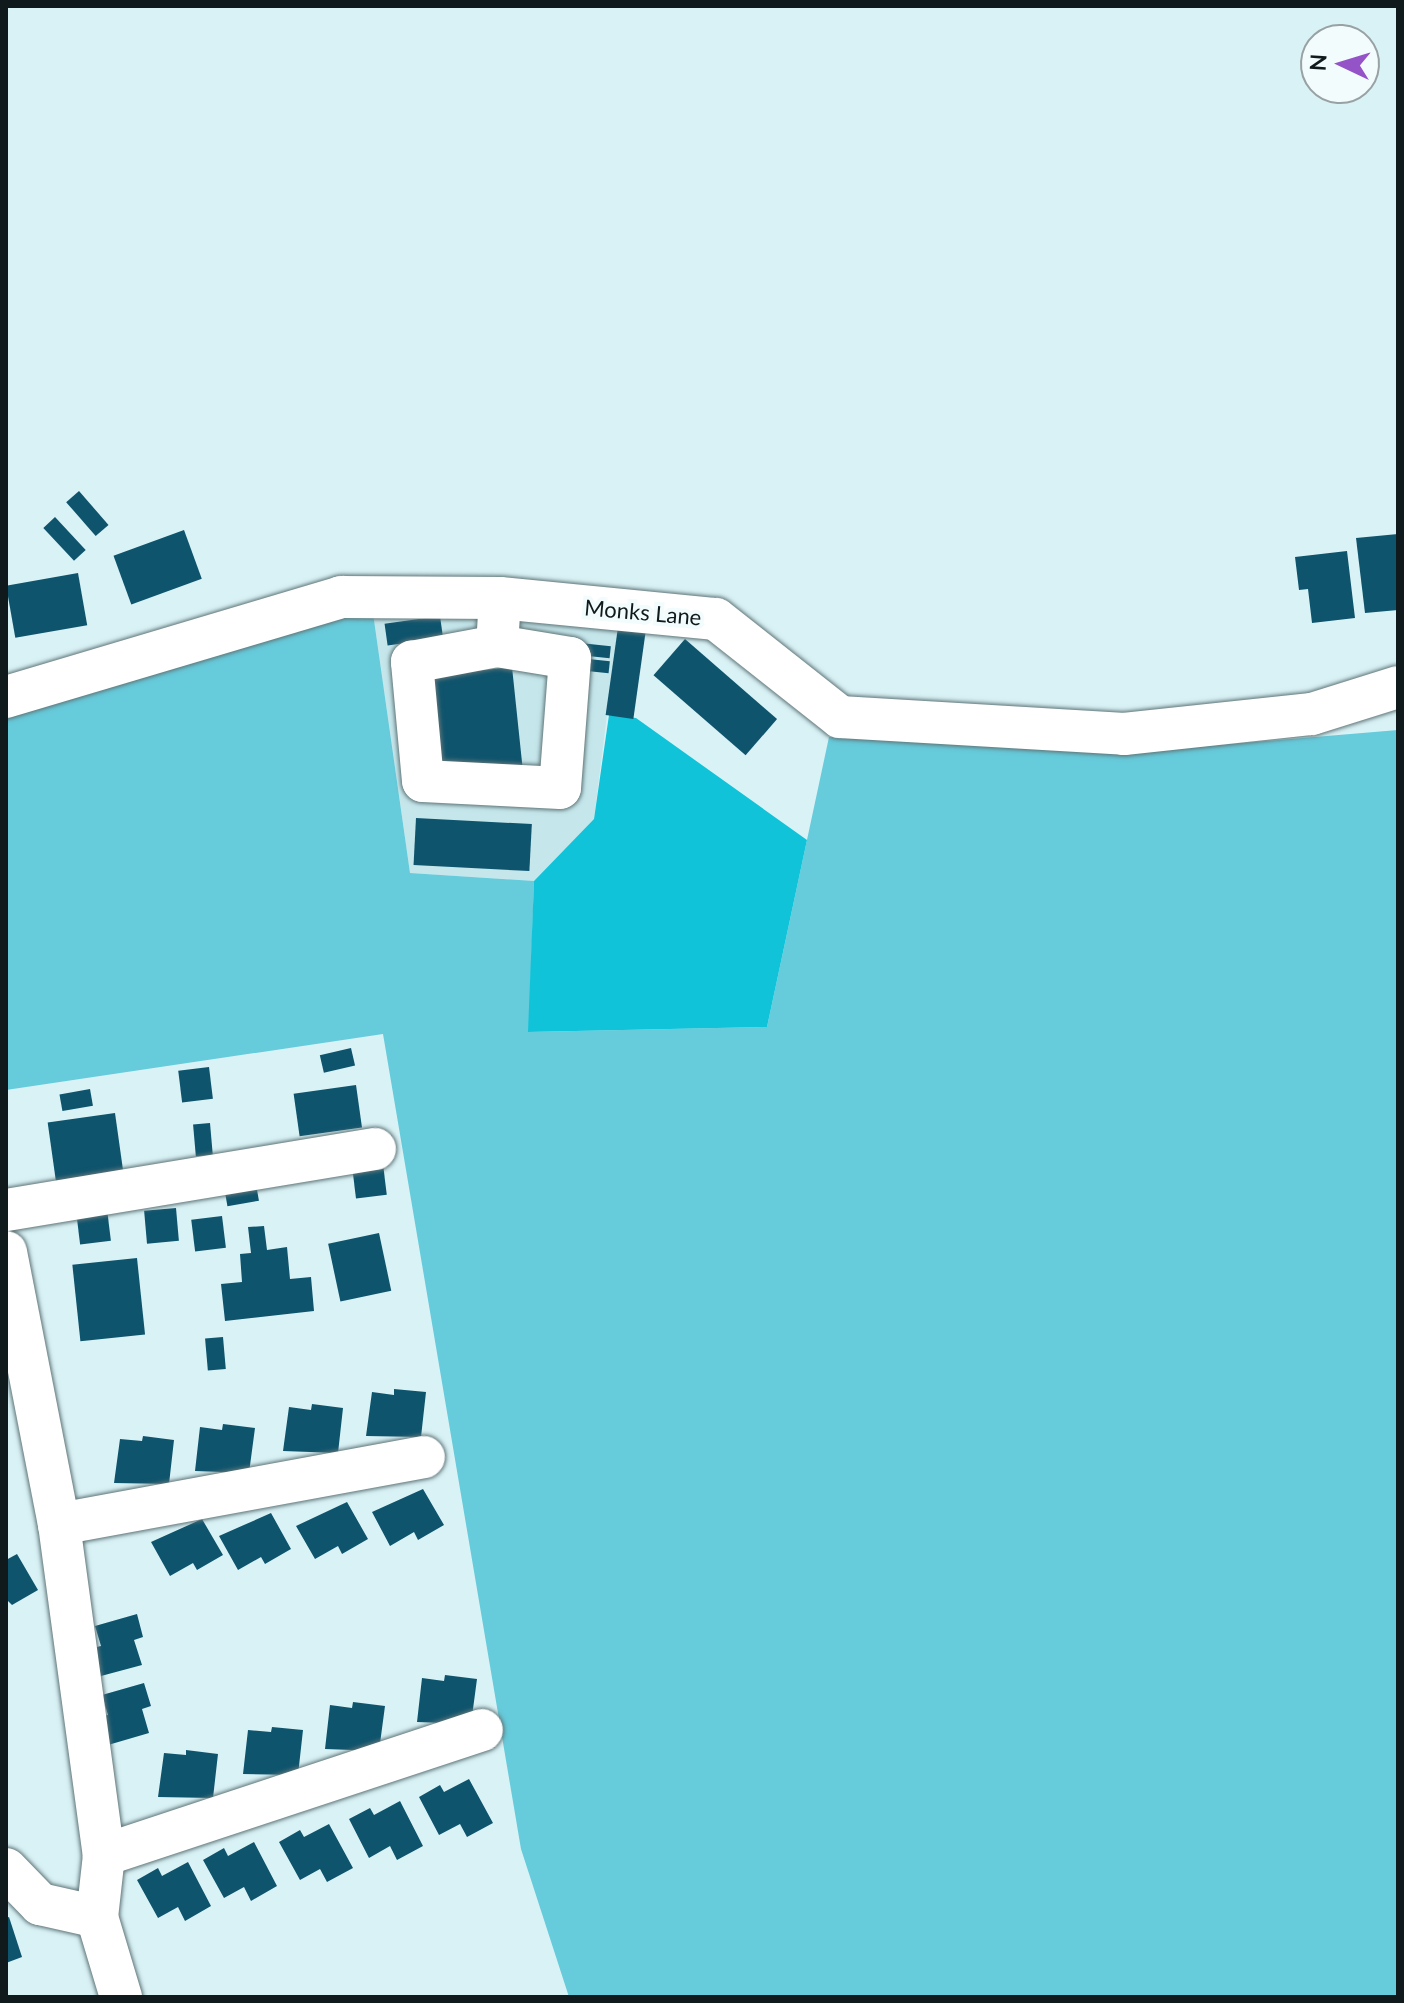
<!DOCTYPE html>
<style>
body{margin:0}
#map{position:relative;width:1404px;height:2003px;overflow:hidden;background:#d9f2f6;font-family:Lato,sans-serif}
div>[style]{position:absolute}
.built>*{inset:0;background:#c5e7ec}
.green>*{inset:0;background:#66cbdb}
.forest>*{inset:0;background:#11c3d8}
.building>*{inset:0;background:#0e546d;transform-origin:0 0}
.roads{filter:drop-shadow(0 0 2px #5f7578) drop-shadow(0 0 2px #5f7578)}
.minor>*{height:42px;margin:-21px;padding:0 21px;transform-origin:21px;border-radius:21px;background:#fff}
span{translate:-50% -50%;white-space:nowrap;text-align:center;line-height:1.15;-webkit-text-stroke:8px #f2fcfd;paint-order:stroke}
.street-label{font-size:22px;color:#10191b}
.frame{position:absolute;inset:0;border:8px solid #10191b;pointer-events:none}
.north{position:absolute;left:1300px;top:24px;width:80px;height:80px;box-sizing:border-box;background:#f2fcfd;border:2px solid #98a1a3;border-radius:50%;rotate:274deg;font-size:22px;font-weight:700;line-height:32px;text-align:center;color:#10191b}
.north::after{content:'';display:block;margin:auto;width:28px;height:36px;background:#9553c8;clip-path:polygon(50% 0,100% 100%,50% 72%,0 100%)}
</style>
<div id="map">
<div class="built">
<div style="clip-path:polygon(373px 613px,619px 620px,594px 819px,534px 881px,410px 873px)"></div>
</div>
<div class="green">
<div style="clip-path:polygon(373px 613px,410px 873px,534px 881px,529px 1032px,767px 1027px,829px 737px,1122px 753px,1398px 730px,1398px 1997px,569px 1997px,521px 1849px,383px 1034px,6px 1090px,6px 713px,339px 615px)"></div>
</div>
<div class="forest">
<div style="clip-path:polygon(609px 715px,636px 718px,807px 840px,767px 1027px,528px 1032px,534px 881px,594px 819px)"></div>
</div>
<div class="building">
<div style="left:79px;top:491px;width:45px;height:17px;rotate:49deg"></div>
<div style="left:55px;top:517px;width:45px;height:16px;rotate:47deg"></div>
<div style="left:184px;top:530px;width:52px;height:75px;rotate:70deg"></div>
<div style="clip-path:polygon(1398px 534px,1398px 610px,1365px 613px,1356px 538px)"></div>
<div style="clip-path:polygon(1347px 551px,1355px 618px,1312px 623px,1308px 589px,1299px 590px,1295px 557px)"></div>
<div style="left:78px;top:573px;width:53px;height:73px;rotate:80deg"></div>
<div style="left:440px;top:616px;width:22px;height:56px;rotate:82deg"></div>
<div style="left:619px;top:620px;width:28px;height:96px;rotate:8deg"></div>
<div style="left:685px;top:639px;width:122px;height:48px;rotate:41deg"></div>
<div style="left:580px;top:643px;width:31px;height:12px;rotate:6deg"></div>
<div style="left:579px;top:658px;width:31px;height:12px;rotate:6deg"></div>
<div style="left:512px;top:667px;width:104px;height:81px;rotate:84deg"></div>
<div style="left:416px;top:818px;width:116px;height:47px;rotate:3deg"></div>
<div style="left:351px;top:1048px;width:18px;height:32px;rotate:77deg"></div>
<div style="left:209px;top:1067px;width:32px;height:31px;rotate:83deg"></div>
<div style="left:356px;top:1085px;width:43px;height:63px;rotate:82deg"></div>
<div style="left:90px;top:1089px;width:17px;height:31px;rotate:80deg"></div>
<div style="left:115px;top:1113px;width:73px;height:68px;rotate:82deg"></div>
<div style="left:210px;top:1123px;width:32px;height:17px;rotate:85deg"></div>
<div style="left:383px;top:1164px;width:31px;height:31px;rotate:83deg"></div>
<div style="left:256px;top:1184px;width:17px;height:32px;rotate:80deg"></div>
<div style="left:176px;top:1208px;width:33px;height:32px;rotate:85deg"></div>
<div style="left:107px;top:1209px;width:32px;height:31px;rotate:83deg"></div>
<div style="left:222px;top:1216px;width:32px;height:31px;rotate:83deg"></div>
<div style="clip-path:polygon(264px 1226px,267px 1250px,287px 1247px,290px 1279px,311px 1277px,314px 1311px,225px 1321px,221px 1284px,242px 1282px,240px 1254px,251px 1253px,248px 1227px)"></div>
<div style="left:379px;top:1233px;width:59px;height:52px;rotate:78deg"></div>
<div style="left:137px;top:1258px;width:77px;height:65px;rotate:84deg"></div>
<div style="left:223px;top:1337px;width:32px;height:18px;rotate:85deg"></div>
<div style="clip-path:polygon(394px 1389px,426px 1392px,421px 1437px,366px 1436px,372px 1392px,394px 1395px)"></div>
<div style="clip-path:polygon(312px 1404px,343px 1408px,338px 1453px,283px 1451px,289px 1407px,311px 1410px)"></div>
<div style="clip-path:polygon(223px 1424px,255px 1428px,249px 1473px,195px 1471px,200px 1427px,222px 1430px)"></div>
<div style="clip-path:polygon(143px 1436px,174px 1440px,169px 1484px,114px 1483px,120px 1439px,142px 1441px)"></div>
<div style="clip-path:polygon(423px 1489px,444px 1525px,418px 1540px,414px 1532px,390px 1546px,372px 1512px)"></div>
<div style="clip-path:polygon(347px 1502px,368px 1539px,342px 1554px,338px 1546px,315px 1559px,296px 1526px)"></div>
<div style="clip-path:polygon(271px 1513px,291px 1549px,265px 1564px,261px 1557px,238px 1570px,219px 1536px)"></div>
<div style="clip-path:polygon(202px 1519px,223px 1555px,197px 1570px,193px 1563px,170px 1576px,151px 1542px)"></div>
<div style="clip-path:polygon(17px 1554px,38px 1590px,12px 1605px,6px 1599px,6px 1560px)"></div>
<div style="clip-path:polygon(137px 1614px,143px 1637px,134px 1640px,142px 1665px,101px 1676px,93px 1648px,101px 1646px,95px 1626px)"></div>
<div style="clip-path:polygon(445px 1675px,477px 1679px,471px 1724px,417px 1722px,422px 1678px,444px 1681px)"></div>
<div style="clip-path:polygon(144px 1683px,151px 1706px,142px 1709px,149px 1733px,108px 1745px,100px 1717px,108px 1715px,102px 1695px)"></div>
<div style="clip-path:polygon(353px 1702px,385px 1706px,379px 1751px,325px 1749px,330px 1705px,352px 1708px)"></div>
<div style="clip-path:polygon(272px 1727px,303px 1730px,298px 1775px,243px 1774px,248px 1730px,271px 1732px)"></div>
<div style="clip-path:polygon(186px 1750px,218px 1754px,213px 1798px,158px 1797px,164px 1753px,186px 1755px)"></div>
<div style="clip-path:polygon(469px 1779px,493px 1823px,467px 1837px,460px 1824px,439px 1835px,419px 1797px,440px 1785px,444px 1792px)"></div>
<div style="clip-path:polygon(400px 1801px,423px 1846px,397px 1860px,390px 1846px,369px 1858px,349px 1819px,370px 1808px,374px 1815px)"></div>
<div style="clip-path:polygon(329px 1824px,353px 1868px,327px 1882px,320px 1869px,300px 1880px,279px 1842px,300px 1830px,304px 1837px)"></div>
<div style="clip-path:polygon(254px 1842px,277px 1886px,251px 1901px,244px 1887px,224px 1898px,203px 1860px,224px 1848px,228px 1856px)"></div>
<div style="clip-path:polygon(188px 1862px,211px 1906px,185px 1921px,178px 1907px,158px 1918px,137px 1880px,158px 1868px,162px 1876px)"></div>
<div style="clip-path:polygon(9px 1917px,22px 1957px,6px 1963px,6px 1918px)"></div>
</div>
<div class="roads">
<div class="minor">
<div style="left:497px;top:646px;width:74px;rotate:9.3deg"></div>
<div style="left:570px;top:658px;width:130px;rotate:94.4deg"></div>
<div style="left:560px;top:788px;width:137px;rotate:-177.1deg"></div>
<div style="left:423px;top:781px;width:120px;rotate:-95.3deg"></div>
<div style="left:412px;top:662px;width:86px;rotate:-10.7deg"></div>
<div style="left:497px;top:646px;width:48px;rotate:-86.4deg"></div>
<div style="left:6px;top:697px;width:350px;rotate:-16.6deg"></div>
<div style="left:341px;top:597px;width:159px;rotate:0.4deg"></div>
<div style="left:500px;top:598px;width:217px;rotate:5.6deg"></div>
<div style="left:716px;top:619px;width:158px;rotate:38.3deg"></div>
<div style="left:840px;top:717px;width:285px;rotate:3.4deg"></div>
<div style="left:1124px;top:734px;width:189px;rotate:-6.1deg"></div>
<div style="left:1312px;top:714px;width:90px;rotate:-17.4deg"></div>
<div style="left:6px;top:1210px;width:374px;rotate:-9.4deg"></div>
<div style="left:6px;top:1252px;width:277px;rotate:79deg"></div>
<div style="left:59px;top:1524px;width:334px;rotate:82.3deg"></div>
<div style="left:104px;top:1855px;width:62px;rotate:96.4deg"></div>
<div style="left:97px;top:1917px;width:84px;rotate:73.3deg"></div>
<div style="left:59px;top:1524px;width:371px;rotate:-10.4deg"></div>
<div style="left:104px;top:1855px;width:398px;rotate:-18.3deg"></div>
<div style="left:6px;top:1869px;width:49px;rotate:45.8deg"></div>
<div style="left:40px;top:1904px;width:58px;rotate:12.8deg"></div>
</div>
</div>
<div class="street-label">
<span style="left:643px;top:612px;rotate:5deg">Monks Lane</span>
</div>
<div class="frame"></div>
<div class="north">N</div>
</div>
